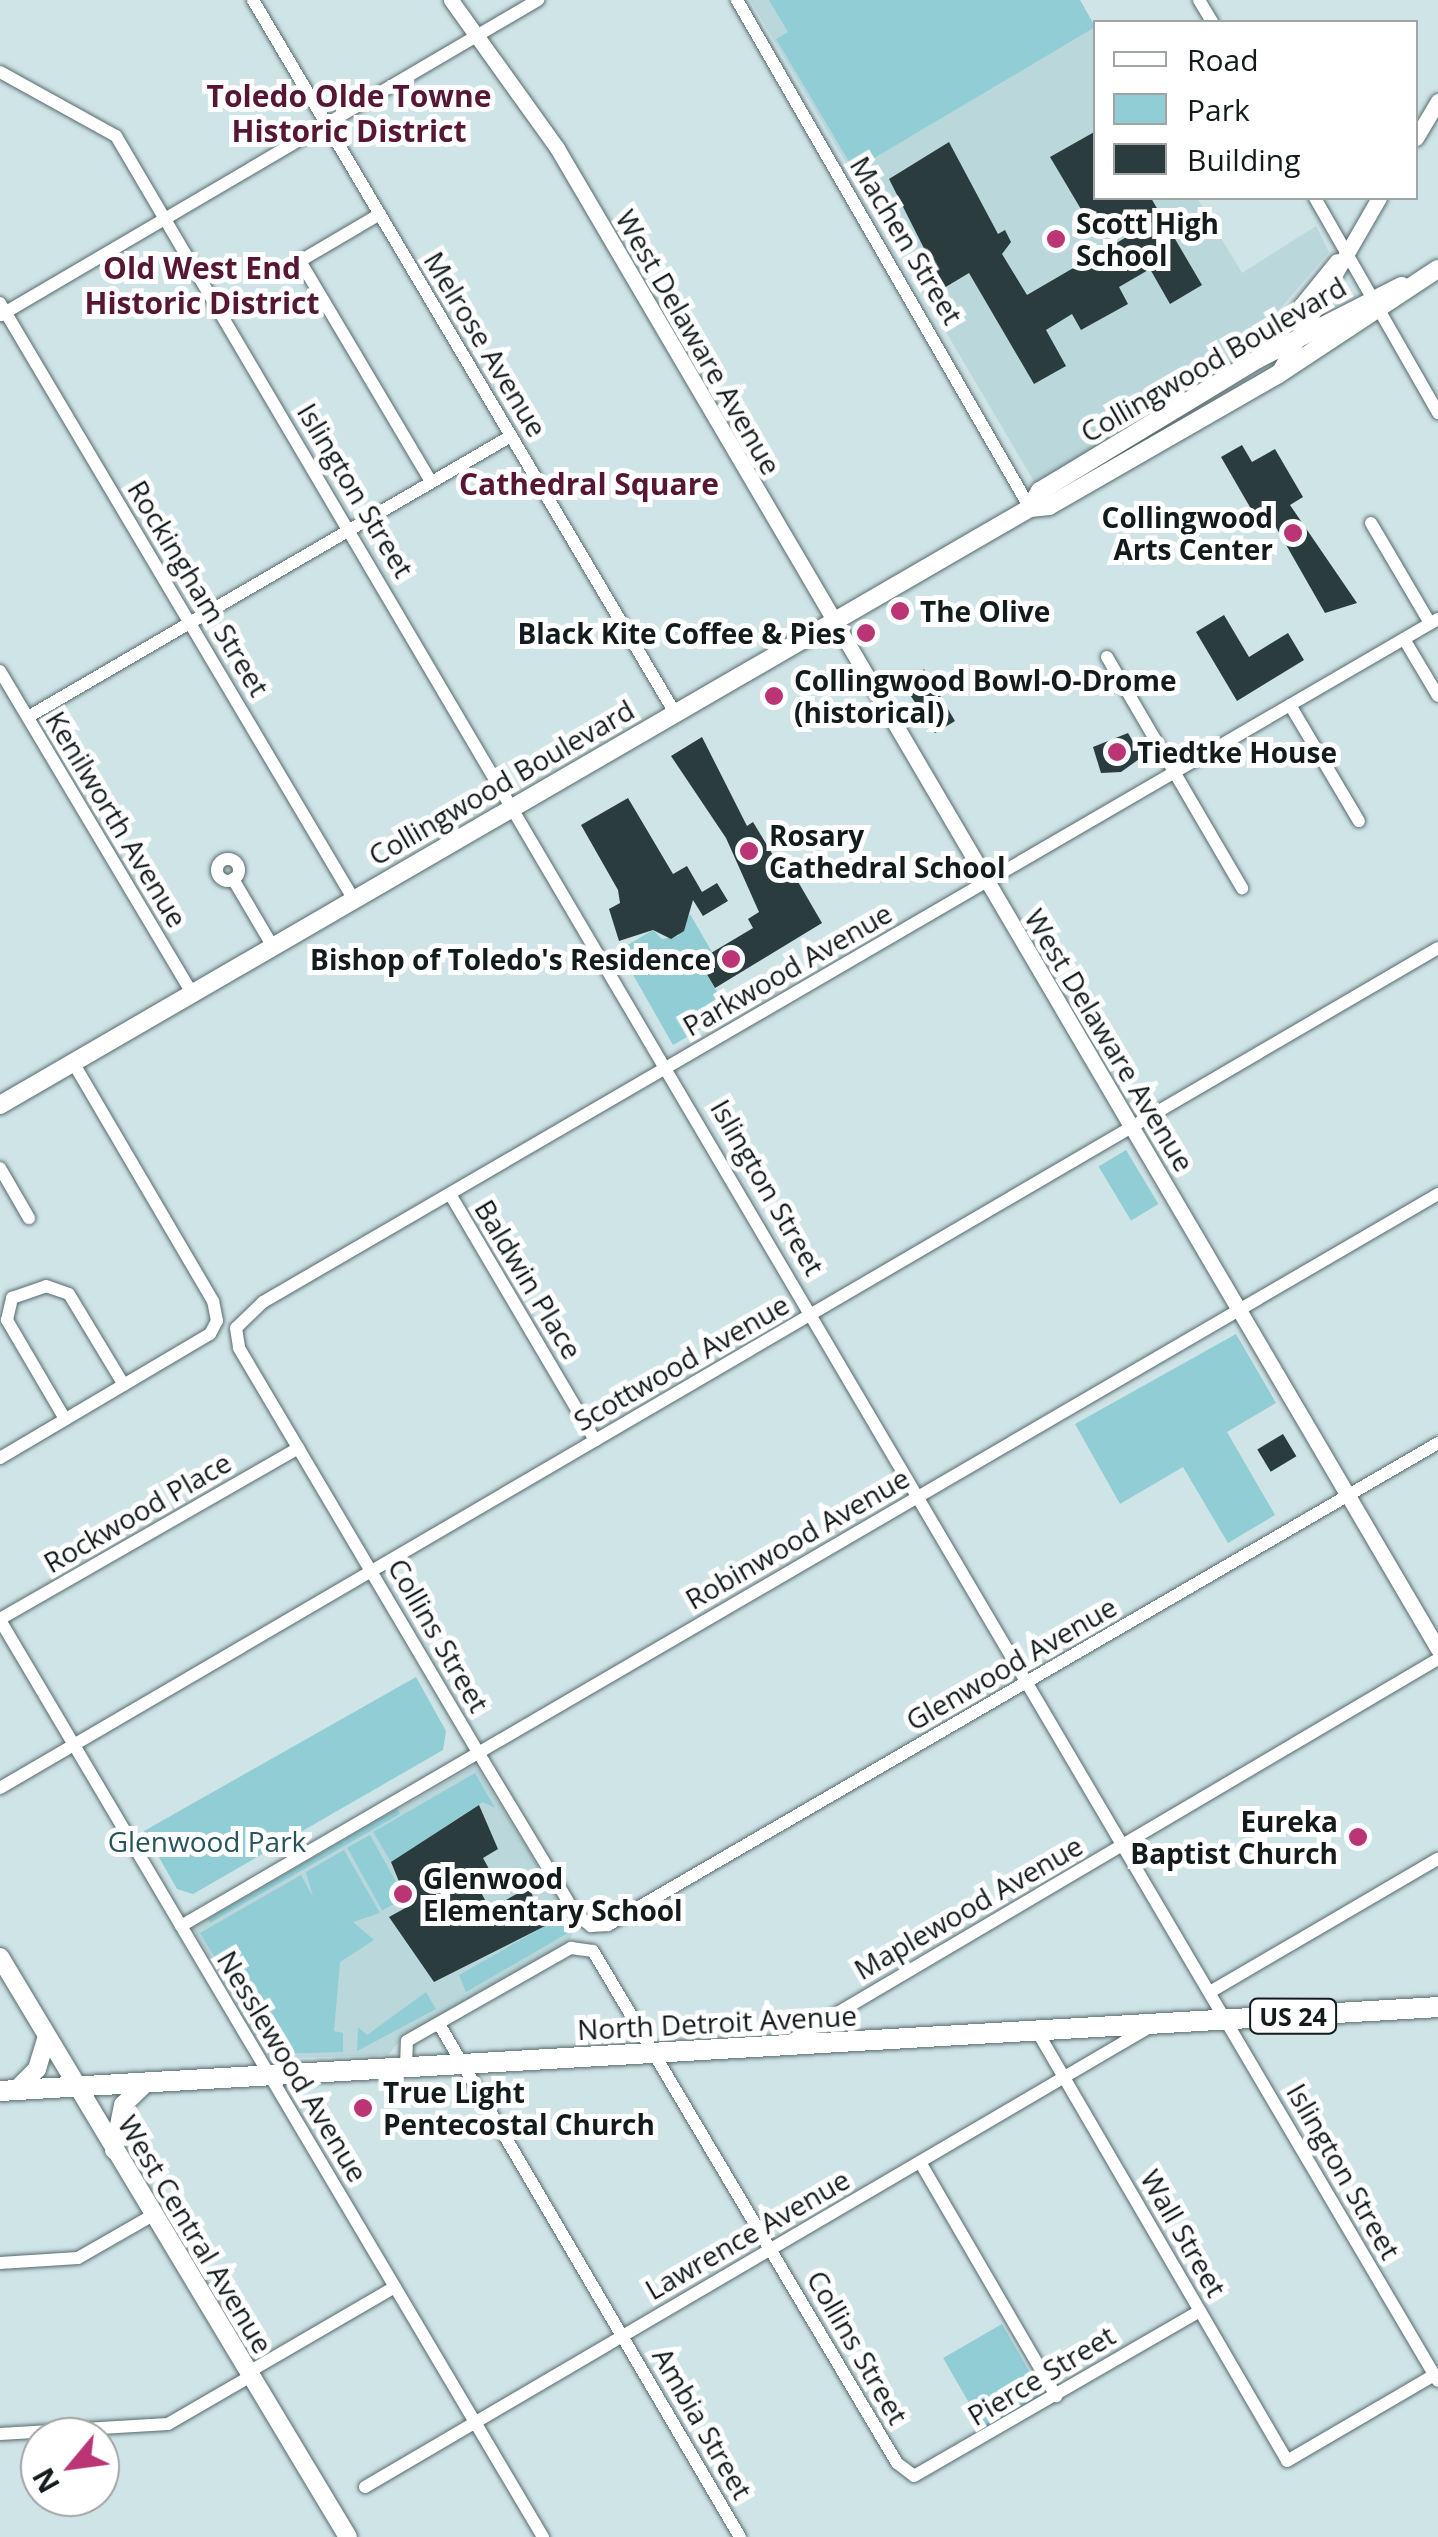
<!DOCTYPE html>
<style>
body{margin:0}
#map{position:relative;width:1438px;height:2537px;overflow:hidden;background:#cfe4e7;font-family:"Open Sans",sans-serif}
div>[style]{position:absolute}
.built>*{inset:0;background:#bad7db}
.green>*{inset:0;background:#91cdd5;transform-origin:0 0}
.building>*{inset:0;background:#2a3c3e;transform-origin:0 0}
.roads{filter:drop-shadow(0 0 2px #576a6c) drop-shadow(0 0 2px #576a6c)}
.minor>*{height:12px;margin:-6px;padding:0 6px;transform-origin:6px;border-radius:6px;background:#fff}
.minor>.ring{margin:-6px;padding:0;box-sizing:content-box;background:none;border:12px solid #fff;border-radius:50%}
.tertiary>*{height:15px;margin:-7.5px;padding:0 7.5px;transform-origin:7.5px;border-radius:7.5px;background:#fff}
.secondary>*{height:18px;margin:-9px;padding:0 9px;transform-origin:9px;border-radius:9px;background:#fff}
.primary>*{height:20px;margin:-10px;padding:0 10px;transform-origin:10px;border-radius:10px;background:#fff}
.dots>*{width:28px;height:28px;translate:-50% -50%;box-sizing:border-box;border:5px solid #fff;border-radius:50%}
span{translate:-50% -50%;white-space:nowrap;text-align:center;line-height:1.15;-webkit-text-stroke:10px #fff;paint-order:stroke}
.shield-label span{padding:2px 8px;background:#fff;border:2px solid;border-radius:8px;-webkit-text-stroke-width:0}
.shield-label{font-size:25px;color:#131b1c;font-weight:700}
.poi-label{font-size:28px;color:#131b1c;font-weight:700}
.left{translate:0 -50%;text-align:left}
.right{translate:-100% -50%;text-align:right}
.street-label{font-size:28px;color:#131b1c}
.park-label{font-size:28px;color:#27555b}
.neighbourhood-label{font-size:30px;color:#571634;font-weight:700}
.legend{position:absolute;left:1093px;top:20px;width:325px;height:180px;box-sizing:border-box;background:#fff;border:2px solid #a1a4a4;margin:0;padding:12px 18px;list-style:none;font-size:30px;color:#131b1c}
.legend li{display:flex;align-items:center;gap:20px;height:50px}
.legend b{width:50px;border:2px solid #a1a4a4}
.north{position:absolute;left:20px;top:2417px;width:100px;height:100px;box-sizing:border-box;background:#fff;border:2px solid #a1a4a4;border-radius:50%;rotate:241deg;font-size:28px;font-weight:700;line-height:40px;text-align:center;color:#131b1c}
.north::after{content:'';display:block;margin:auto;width:35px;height:45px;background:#bb3473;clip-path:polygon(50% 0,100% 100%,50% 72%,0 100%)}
</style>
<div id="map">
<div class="built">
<div style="clip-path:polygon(750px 0,1080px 0,1095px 26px,1096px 198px,1197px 198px,1242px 273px,1316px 226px,1329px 252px,1229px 368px,1035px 483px)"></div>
<div style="clip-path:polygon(475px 1765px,575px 1926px,570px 1940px,402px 2038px,388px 2055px,268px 2059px,193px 1928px)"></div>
</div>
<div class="green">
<div style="clip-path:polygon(769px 0,1080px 0,1095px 27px,854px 170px,776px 39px,788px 32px)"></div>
<div style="clip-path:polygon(690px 914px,712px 952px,702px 966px,729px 1013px,673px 1045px,619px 950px,653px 930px,662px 939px,678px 936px)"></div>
<div style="left:1126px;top:1150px;width:63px;height:32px;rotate:59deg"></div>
<div style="clip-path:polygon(1236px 1334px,1276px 1403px,1227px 1432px,1275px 1515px,1228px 1543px,1183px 1467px,1120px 1504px,1075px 1424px)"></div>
<div style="clip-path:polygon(416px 1677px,446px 1731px,443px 1750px,193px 1894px,177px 1889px,144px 1831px)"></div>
<div style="clip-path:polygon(475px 1773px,495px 1808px,483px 1802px,391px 1862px,373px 1832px)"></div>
<div style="clip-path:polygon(397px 1809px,400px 1814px,210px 1923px,208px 1919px)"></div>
<div style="left:370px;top:1835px;width:72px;height:26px;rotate:61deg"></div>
<div style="clip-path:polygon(344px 1850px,380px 1913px,353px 1922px,374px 1940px,340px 1962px,334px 2031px,343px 2033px,343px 2052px,273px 2054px,200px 1933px,301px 1875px,313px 1897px,306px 1872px)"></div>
<div style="clip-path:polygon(553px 1906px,568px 1933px,466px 1992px,459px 1975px,545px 1926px,537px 1911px)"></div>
<div style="clip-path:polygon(426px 1992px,436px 2009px,357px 2051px,358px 2027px,367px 2035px)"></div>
<div style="left:1002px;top:2324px;width:82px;height:68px;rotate:60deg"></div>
</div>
<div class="building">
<div style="clip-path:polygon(1096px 131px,1096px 198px,1151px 198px,1202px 285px,1170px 304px,1150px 269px,1119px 287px,1128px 304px,1081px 330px,1072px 314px,1046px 330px,1066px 366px,1034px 384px,969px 273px,944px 288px,889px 179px,949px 142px,998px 234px,1005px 230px,1011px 242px,1002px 254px,1027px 295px,1130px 235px,1116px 213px,1088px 221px,1050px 157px)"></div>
<div style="clip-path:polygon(1242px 445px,1252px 462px,1275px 449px,1303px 497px,1290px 505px,1357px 603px,1325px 613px,1269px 515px,1258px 521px,1221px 457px)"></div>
<div style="clip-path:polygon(1224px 615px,1249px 657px,1288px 633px,1304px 660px,1237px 701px,1196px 632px)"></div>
<div style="clip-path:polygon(924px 669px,955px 721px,935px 733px,905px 687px)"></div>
<div style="clip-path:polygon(1128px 733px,1142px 757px,1121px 772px,1101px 773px,1093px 747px)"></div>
<div style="clip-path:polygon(702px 737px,747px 826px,753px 822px,779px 865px,786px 861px,822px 923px,715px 988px,702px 966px,706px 956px,753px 928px,748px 919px,759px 912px,726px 838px,671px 756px)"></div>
<div style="clip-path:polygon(628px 798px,673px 874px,687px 866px,702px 892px,717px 883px,728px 901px,703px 916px,693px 900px,684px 931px,671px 939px,653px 930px,619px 941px,609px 909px,620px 903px,618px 890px,581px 825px)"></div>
<div style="left:1283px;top:1434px;width:26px;height:30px;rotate:59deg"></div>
<div style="clip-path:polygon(479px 1805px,498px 1849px,483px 1858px,494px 1878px,478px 1887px,490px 1909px,529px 1887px,545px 1926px,434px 1982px,389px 1917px,409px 1906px,391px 1862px)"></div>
</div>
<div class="roads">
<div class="minor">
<div style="left:253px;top:0;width:829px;rotate:59.38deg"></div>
<div style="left:737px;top:0;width:586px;rotate:60.02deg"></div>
<div style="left:1199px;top:0;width:26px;rotate:59deg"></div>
<div style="left:0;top:72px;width:132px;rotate:28.9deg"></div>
<div style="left:116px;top:136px;width:2605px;rotate:59.51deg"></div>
<div style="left:1315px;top:198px;width:248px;rotate:60.2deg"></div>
<div style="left:380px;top:214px;width:93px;rotate:149.6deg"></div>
<div style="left:300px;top:261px;width:257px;rotate:59.3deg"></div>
<div style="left:0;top:303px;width:694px;rotate:59.33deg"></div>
<div style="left:1px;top:315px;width:623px;rotate:-30.4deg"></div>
<div style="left:1371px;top:523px;width:116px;rotate:59.5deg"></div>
<div style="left:1438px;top:619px;width:1359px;rotate:149.83deg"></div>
<div style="left:263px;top:1302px;width:37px;rotate:136deg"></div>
<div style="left:236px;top:1328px;width:20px;rotate:81deg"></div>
<div style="left:239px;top:1348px;width:469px;rotate:59.4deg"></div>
<div style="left:478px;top:1752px;width:188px;rotate:58.9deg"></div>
<div style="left:575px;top:1913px;width:21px;rotate:39deg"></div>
<div style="left:591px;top:1926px;width:17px;rotate:-3deg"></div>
<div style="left:608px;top:1925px;width:960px;rotate:-30.14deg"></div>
<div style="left:1404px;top:639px;width:66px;rotate:59.2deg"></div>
<div style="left:1107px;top:657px;width:268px;rotate:59.7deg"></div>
<div style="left:0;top:671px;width:375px;rotate:59.2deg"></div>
<div style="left:1290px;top:705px;width:135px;rotate:59.3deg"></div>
<div style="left:28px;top:717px;width:559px;rotate:-30.19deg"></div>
<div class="ring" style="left:217px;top:859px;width:10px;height:10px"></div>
<div style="left:233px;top:879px;width:79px;rotate:59.5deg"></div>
<div style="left:0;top:1168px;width:58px;rotate:59.9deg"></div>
<div style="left:450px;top:1194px;width:286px;rotate:59.5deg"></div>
<div style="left:65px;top:1419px;width:115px;rotate:-120.4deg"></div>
<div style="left:7px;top:1320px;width:23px;rotate:-77deg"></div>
<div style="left:12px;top:1298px;width:36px;rotate:-19deg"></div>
<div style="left:46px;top:1286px;width:24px;rotate:19deg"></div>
<div style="left:69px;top:1294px;width:106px;rotate:58.9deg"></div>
<div style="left:0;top:1458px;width:244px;rotate:-30.6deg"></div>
<div style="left:210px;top:1334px;width:15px;rotate:-62deg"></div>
<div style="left:217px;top:1321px;width:20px;rotate:-101deg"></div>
<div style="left:213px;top:1301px;width:277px;rotate:-120.4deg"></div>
<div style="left:0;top:1619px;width:344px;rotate:-29.8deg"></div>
<div style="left:0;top:1620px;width:1066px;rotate:59.37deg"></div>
<div style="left:0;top:1788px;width:1665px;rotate:-30.29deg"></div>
<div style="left:181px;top:1926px;width:1455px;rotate:-30.21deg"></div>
<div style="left:1210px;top:1992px;width:264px;rotate:-30.3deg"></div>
<div style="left:439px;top:2024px;width:595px;rotate:59.6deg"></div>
<div style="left:1037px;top:2031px;width:497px;rotate:59.8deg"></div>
<div style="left:1287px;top:2461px;width:170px;rotate:-30.3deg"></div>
<div style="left:790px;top:2041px;width:752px;rotate:-30.52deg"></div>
<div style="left:406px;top:2067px;width:26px;rotate:-88deg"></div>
<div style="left:407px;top:2041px;width:189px;rotate:-29.6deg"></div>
<div style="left:571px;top:1948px;width:22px;rotate:8deg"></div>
<div style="left:593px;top:1951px;width:595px;rotate:59.3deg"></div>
<div style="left:897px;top:2463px;width:21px;rotate:37deg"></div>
<div style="left:914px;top:2476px;width:330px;rotate:-30deg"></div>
<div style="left:920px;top:2162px;width:271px;rotate:59.8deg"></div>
<div style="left:0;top:2263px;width:78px;rotate:-3.7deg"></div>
<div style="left:78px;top:2258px;width:86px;rotate:-29.8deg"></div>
<div style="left:247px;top:2373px;width:171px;rotate:-30.2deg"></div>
<div style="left:0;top:2434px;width:168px;rotate:-3.4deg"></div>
<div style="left:168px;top:2424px;width:94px;rotate:-30.1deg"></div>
<div style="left:365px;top:2487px;width:908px;rotate:-30.38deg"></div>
</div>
<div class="tertiary">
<div style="left:451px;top:0;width:182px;rotate:54.4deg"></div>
<div style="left:557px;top:148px;width:1740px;rotate:59.59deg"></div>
<div style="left:1416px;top:138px;width:43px;rotate:-59.3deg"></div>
<div style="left:1260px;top:356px;width:122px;rotate:-51deg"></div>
<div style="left:1279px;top:371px;width:200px;rotate:-60deg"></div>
</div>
<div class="secondary">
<div style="left:1030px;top:508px;width:20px;rotate:-60deg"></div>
<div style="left:1040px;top:491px;width:255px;rotate:-31.2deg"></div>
<div style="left:1258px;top:359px;width:161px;rotate:-27deg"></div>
<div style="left:0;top:1105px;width:1191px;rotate:-30.1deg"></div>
<div style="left:1030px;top:508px;width:19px;rotate:-6deg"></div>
<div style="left:1049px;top:506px;width:263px;rotate:-29.9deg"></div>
<div style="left:1277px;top:375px;width:193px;rotate:-33.4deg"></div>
<div style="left:0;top:1957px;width:676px;rotate:59.04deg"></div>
<div style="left:16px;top:2090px;width:30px;rotate:-45deg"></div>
<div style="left:37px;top:2069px;width:34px;rotate:-73deg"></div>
<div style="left:114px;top:2150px;width:46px;rotate:-78.7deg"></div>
<div style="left:123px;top:2105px;width:33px;rotate:-44deg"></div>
</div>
<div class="primary">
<div style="left:0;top:2091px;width:1440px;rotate:-3.34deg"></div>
</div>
</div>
<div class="dots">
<div style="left:1056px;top:239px;background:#bb3473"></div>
<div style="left:1293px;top:533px;background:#bb3473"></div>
<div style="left:900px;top:611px;background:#bb3473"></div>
<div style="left:866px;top:633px;background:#bb3473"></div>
<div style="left:774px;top:696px;background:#bb3473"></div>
<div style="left:1117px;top:752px;background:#bb3473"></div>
<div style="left:749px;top:851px;background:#bb3473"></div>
<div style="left:731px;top:959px;background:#bb3473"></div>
<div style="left:1358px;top:1837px;background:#bb3473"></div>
<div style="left:403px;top:1894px;background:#bb3473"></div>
<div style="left:363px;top:2108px;background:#bb3473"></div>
</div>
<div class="shield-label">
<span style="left:1293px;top:2016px">US 24</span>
</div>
<div class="poi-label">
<span class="left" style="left:1076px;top:239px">Scott High<br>School</span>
<span class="right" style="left:1273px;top:533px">Collingwood<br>Arts Center</span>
<span class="left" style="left:920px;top:611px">The Olive</span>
<span class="right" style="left:846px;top:633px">Black Kite Coffee &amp; Pies</span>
<span class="left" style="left:794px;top:696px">Collingwood Bowl-O-Drome<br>(historical)</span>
<span class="left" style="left:1137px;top:752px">Tiedtke House</span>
<span class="left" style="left:769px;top:851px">Rosary<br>Cathedral School</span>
<span class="right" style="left:711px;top:959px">Bishop of Toledo's Residence</span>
<span class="right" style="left:1338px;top:1837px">Eureka<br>Baptist Church</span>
<span class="left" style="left:423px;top:1894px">Glenwood<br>Elementary School</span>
<span class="left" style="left:383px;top:2108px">True Light<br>Pentecostal Church</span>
</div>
<div class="street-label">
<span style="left:907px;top:240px;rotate:59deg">Machen Street</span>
<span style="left:699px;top:342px;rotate:60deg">West Delaware Avenue</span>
<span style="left:486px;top:344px;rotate:59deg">Melrose Avenue</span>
<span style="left:1213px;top:359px;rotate:-30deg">Collingwood Boulevard</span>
<span style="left:356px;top:490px;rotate:59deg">Islington Street</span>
<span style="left:199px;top:588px;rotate:59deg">Rockingham Street</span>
<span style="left:501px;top:782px;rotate:-30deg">Collingwood Boulevard</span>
<span style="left:117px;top:819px;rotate:59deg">Kenilworth Avenue</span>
<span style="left:787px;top:969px;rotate:-30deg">Parkwood Avenue</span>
<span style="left:1110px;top:1040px;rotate:59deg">West Delaware Avenue</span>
<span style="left:768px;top:1187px;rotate:60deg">Islington Street</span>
<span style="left:529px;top:1279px;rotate:59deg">Baldwin Place</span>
<span style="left:681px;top:1362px;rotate:-30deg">Scottwood Avenue</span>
<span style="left:137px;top:1512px;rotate:-30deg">Rockwood Place</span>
<span style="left:797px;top:1538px;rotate:-30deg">Robinwood Avenue</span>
<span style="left:439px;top:1635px;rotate:60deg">Collins Street</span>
<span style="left:1011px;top:1663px;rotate:-30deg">Glenwood Avenue</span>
<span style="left:968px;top:1907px;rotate:-30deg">Maplewood Avenue</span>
<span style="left:717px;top:2022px;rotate:-3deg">North Detroit Avenue</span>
<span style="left:293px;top:2066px;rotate:59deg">Nesslewood Avenue</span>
<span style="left:1344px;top:2171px;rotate:60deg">Islington Street</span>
<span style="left:1184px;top:2233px;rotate:60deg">Wall Street</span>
<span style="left:196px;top:2234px;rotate:59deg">West Central Avenue</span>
<span style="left:747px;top:2234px;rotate:-30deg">Lawrence Avenue</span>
<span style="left:858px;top:2347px;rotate:60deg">Collins Street</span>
<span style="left:1041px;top:2375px;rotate:-31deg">Pierce Street</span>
<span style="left:703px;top:2423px;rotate:60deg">Ambia Street</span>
</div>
<div class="park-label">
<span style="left:207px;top:1841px">Glenwood Park</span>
</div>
<div class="neighbourhood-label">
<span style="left:349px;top:113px">Toledo Olde Towne<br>Historic District</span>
<span style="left:202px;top:285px">Old West End<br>Historic District</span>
<span style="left:589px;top:484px">Cathedral Square</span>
</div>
<ul class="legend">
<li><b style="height:12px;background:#fff"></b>Road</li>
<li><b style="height:28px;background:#91cdd5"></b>Park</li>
<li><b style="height:28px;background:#2a3c3e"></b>Building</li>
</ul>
<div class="north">N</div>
</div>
